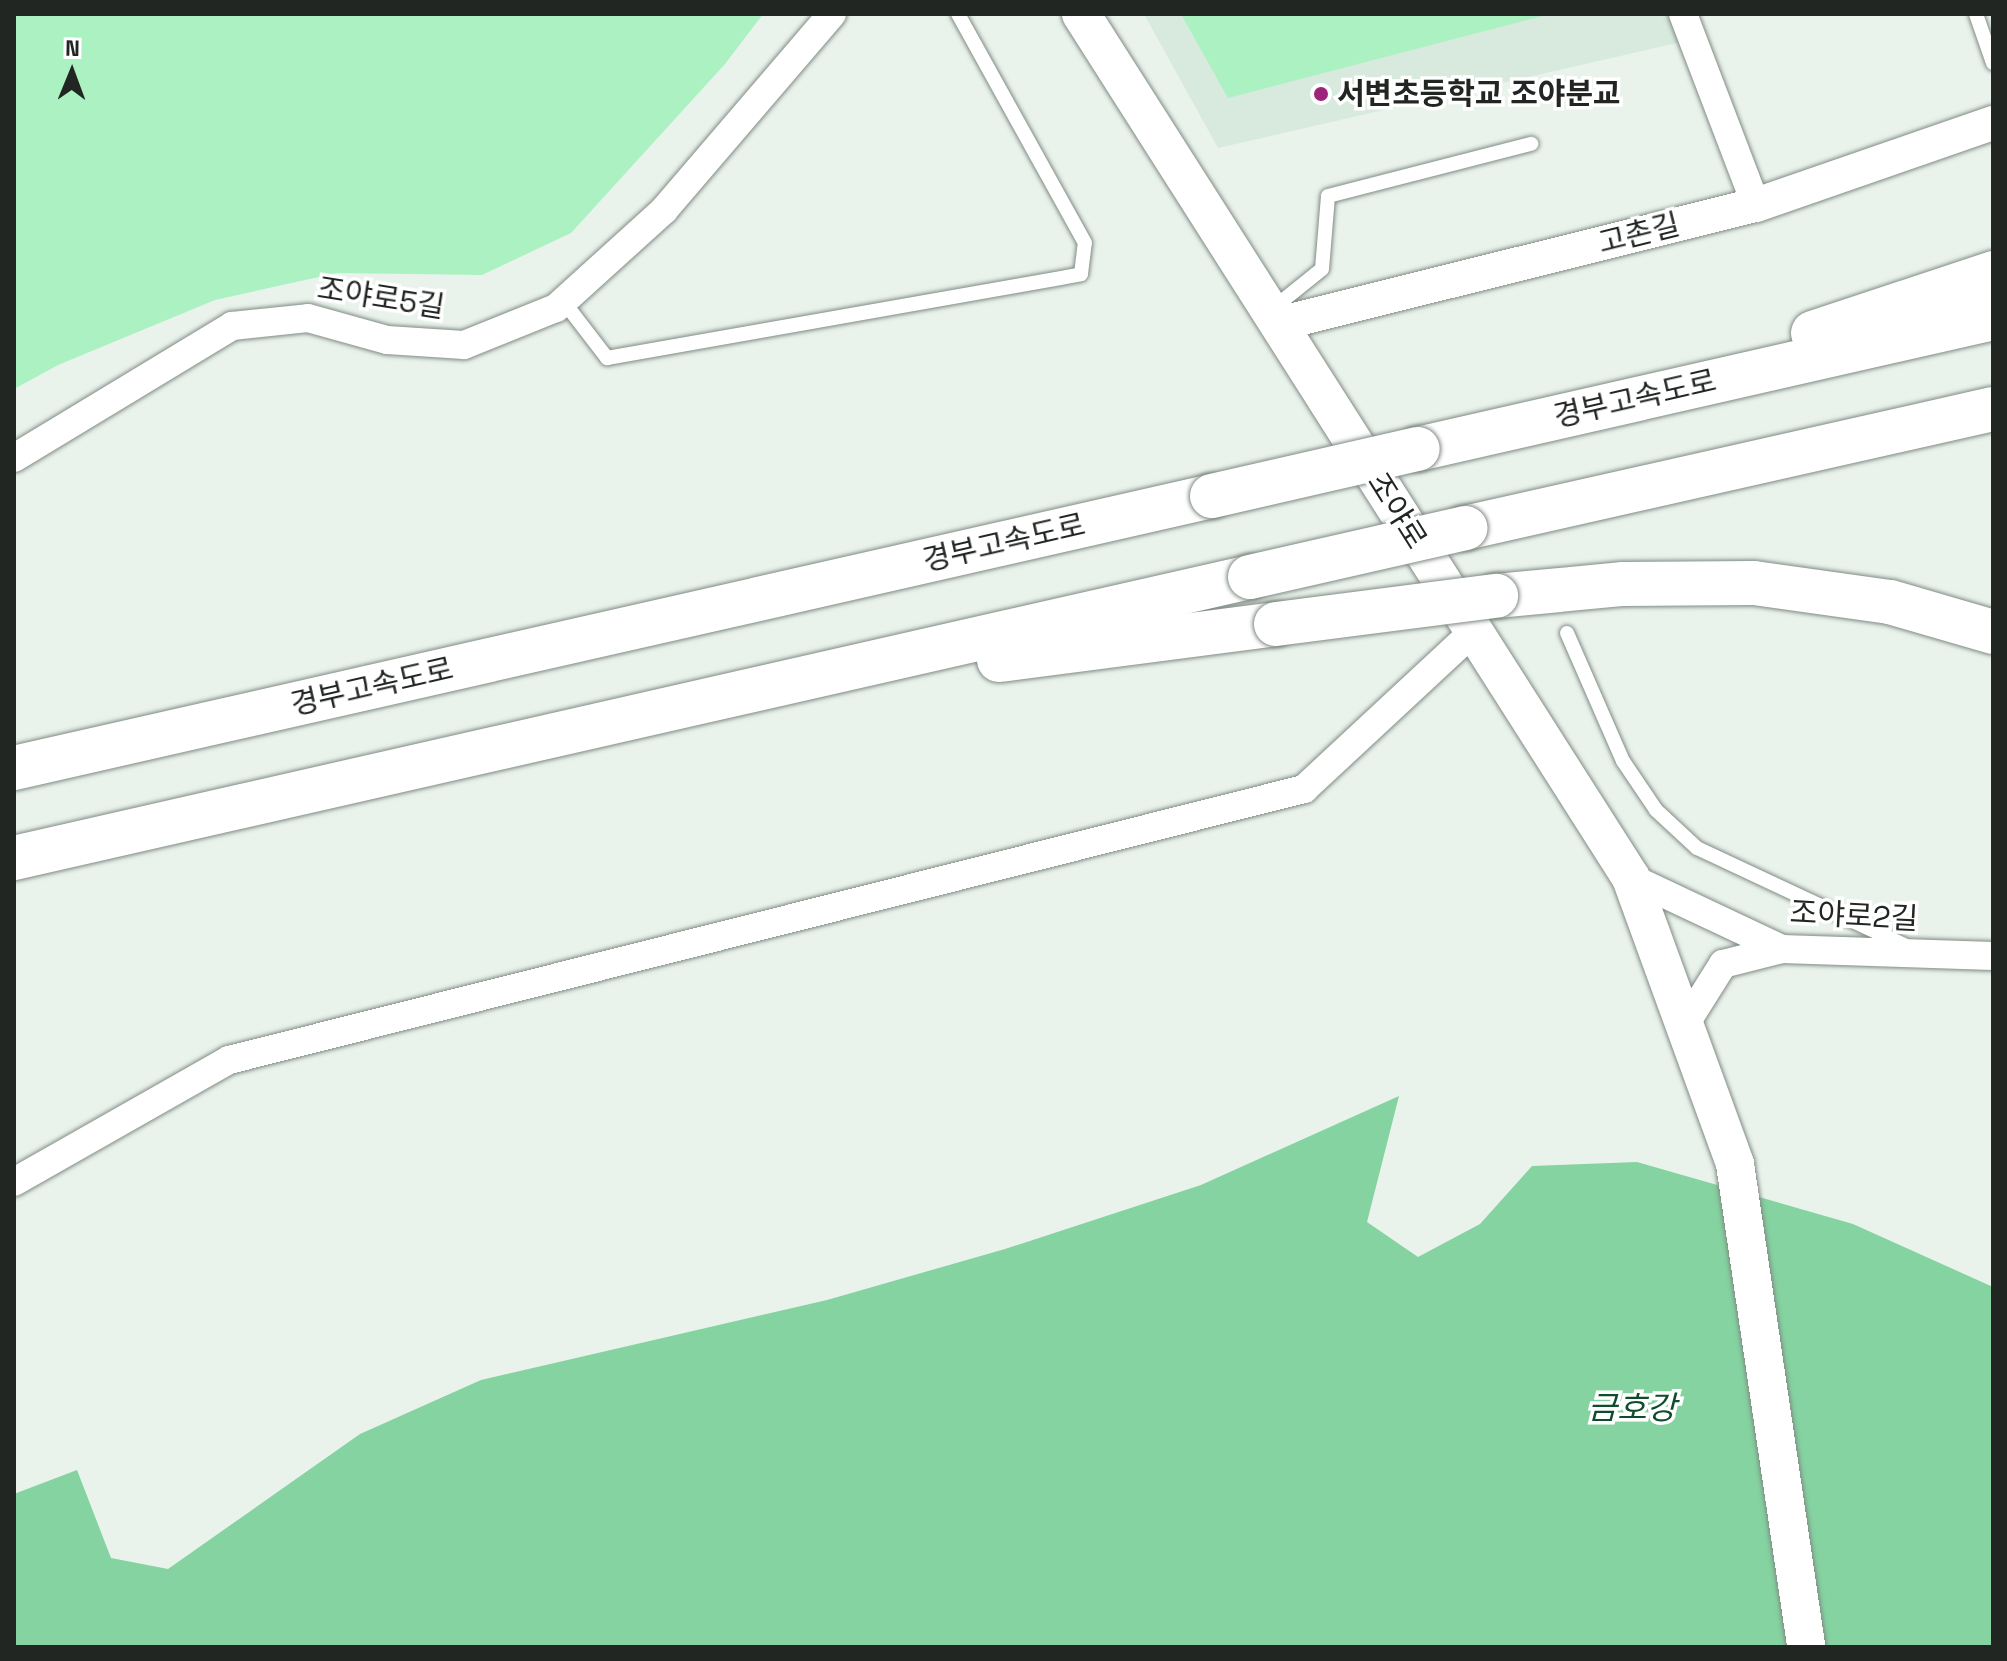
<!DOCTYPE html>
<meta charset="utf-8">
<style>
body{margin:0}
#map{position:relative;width:2007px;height:1661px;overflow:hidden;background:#e9f3ec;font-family:"Space Grotesk","Noto Sans KR",sans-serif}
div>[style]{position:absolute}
.built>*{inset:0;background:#d8e9dd}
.green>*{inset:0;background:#abf1c2}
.water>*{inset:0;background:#84d3a0}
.roads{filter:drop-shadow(0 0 2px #818b84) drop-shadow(0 0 2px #818b84)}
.service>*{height:14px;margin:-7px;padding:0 7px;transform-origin:7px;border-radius:7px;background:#fff}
.minor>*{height:28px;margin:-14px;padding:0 14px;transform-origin:14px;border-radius:14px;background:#fff}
.tertiary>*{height:34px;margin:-17px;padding:0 17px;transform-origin:17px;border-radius:17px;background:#fff}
.secondary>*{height:38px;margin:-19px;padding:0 19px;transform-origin:19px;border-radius:19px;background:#fff}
.motorway>*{height:44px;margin:-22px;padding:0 22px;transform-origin:22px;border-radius:22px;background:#fff}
.bridges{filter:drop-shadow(0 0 2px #818b84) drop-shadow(0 0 2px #818b84)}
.motorway-bridge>*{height:44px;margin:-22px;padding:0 22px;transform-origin:22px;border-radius:22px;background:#fff}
.dots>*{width:22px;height:22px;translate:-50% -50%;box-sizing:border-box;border:4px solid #fff;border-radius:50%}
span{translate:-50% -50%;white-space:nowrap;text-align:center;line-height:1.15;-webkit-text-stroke:7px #fff;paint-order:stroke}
.poi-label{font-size:30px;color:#222623;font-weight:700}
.left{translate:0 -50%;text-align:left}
.street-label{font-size:30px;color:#222623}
.water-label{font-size:32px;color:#0f4c2b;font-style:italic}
.frame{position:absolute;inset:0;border:16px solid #222623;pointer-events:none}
.north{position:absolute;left:32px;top:32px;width:80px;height:80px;-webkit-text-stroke:6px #fff;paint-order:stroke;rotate:1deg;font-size:22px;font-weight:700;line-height:32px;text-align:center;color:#222623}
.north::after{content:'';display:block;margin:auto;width:28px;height:36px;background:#222623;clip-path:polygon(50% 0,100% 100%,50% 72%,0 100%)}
</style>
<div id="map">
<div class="built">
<div style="clip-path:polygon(1144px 14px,1679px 14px,1690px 40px,1218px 148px)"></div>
</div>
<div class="green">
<div style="clip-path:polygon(14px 14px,763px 14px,725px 64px,571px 233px,482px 275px,337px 273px,215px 300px,58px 365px,14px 389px)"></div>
<div style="clip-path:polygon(1181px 14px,1550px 14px,1228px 98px)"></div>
</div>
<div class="water">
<div style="clip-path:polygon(1399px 1096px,1367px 1222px,1418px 1257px,1480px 1224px,1532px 1166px,1637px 1162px,1853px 1224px,1993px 1287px,1993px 1647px,14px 1647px,14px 1494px,77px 1470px,111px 1558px,168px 1569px,360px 1434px,481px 1380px,827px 1300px,1005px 1249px,1201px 1185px)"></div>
</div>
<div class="roads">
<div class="service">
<div style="left:1976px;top:14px;width:52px;rotate:70.9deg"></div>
<div style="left:564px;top:302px;width:71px;rotate:52.5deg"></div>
<div style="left:607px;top:358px;width:481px;rotate:-10deg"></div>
<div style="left:1081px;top:274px;width:31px;rotate:-83deg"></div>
<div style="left:1085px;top:243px;width:262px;rotate:-119deg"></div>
<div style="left:1271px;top:310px;width:65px;rotate:-38.8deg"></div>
<div style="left:1322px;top:269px;width:73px;rotate:-85.3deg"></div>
<div style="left:1328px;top:196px;width:210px;rotate:-14.4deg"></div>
<div style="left:1567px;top:633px;width:140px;rotate:66.4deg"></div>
<div style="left:1623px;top:761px;width:59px;rotate:56deg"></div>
<div style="left:1656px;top:810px;width:56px;rotate:42.8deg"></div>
<div style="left:1697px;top:848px;width:229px;rotate:25.1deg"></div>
</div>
<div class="minor">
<div style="left:1683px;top:14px;width:204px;rotate:69.1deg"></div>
<div style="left:14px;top:458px;width:255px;rotate:-31.2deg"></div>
<div style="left:232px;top:326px;width:76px;rotate:-6deg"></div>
<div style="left:308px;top:318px;width:82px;rotate:15.6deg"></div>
<div style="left:387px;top:340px;width:77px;rotate:3.7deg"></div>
<div style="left:464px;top:345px;width:99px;rotate:-21.9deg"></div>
<div style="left:556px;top:308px;width:146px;rotate:-42.2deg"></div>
<div style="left:664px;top:210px;width:258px;rotate:-49.4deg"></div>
<div style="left:1631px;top:878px;width:167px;rotate:25.2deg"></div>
<div style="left:1782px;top:949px;width:211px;rotate:1.9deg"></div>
<div style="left:1686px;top:1023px;width:70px;rotate:-57.9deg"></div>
<div style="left:1723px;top:964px;width:61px;rotate:-14.3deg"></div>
<div style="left:14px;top:1182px;width:247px;rotate:-29.6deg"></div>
<div style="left:229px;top:1060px;width:1109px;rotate:-14.15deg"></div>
<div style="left:1304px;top:789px;width:232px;rotate:-42.9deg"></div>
</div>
<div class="tertiary">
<div style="left:1278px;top:324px;width:493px;rotate:-14deg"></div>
<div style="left:1756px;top:205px;width:251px;rotate:-19.1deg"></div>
</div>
<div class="secondary">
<div style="left:1081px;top:14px;width:1024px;rotate:57.52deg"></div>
<div style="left:1631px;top:878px;width:304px;rotate:70deg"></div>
<div style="left:1735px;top:1164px;width:488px;rotate:81.6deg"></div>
</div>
<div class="motorway">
<div style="left:1813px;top:333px;width:190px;rotate:-18.4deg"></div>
<div style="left:1418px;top:449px;width:590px;rotate:-12.83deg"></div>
<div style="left:1465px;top:528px;width:541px;rotate:-12.7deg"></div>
<div style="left:1496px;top:596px;width:128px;rotate:-5.4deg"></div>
<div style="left:1623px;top:584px;width:131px;rotate:-0.4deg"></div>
<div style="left:1754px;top:583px;width:137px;rotate:8deg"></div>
<div style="left:1890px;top:602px;width:107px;rotate:16.2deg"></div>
<div style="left:999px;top:660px;width:279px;rotate:-7.4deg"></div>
<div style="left:14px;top:768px;width:1228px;rotate:-12.79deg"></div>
<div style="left:14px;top:858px;width:1268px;rotate:-12.81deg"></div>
</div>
</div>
<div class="bridges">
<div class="motorway-bridge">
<div style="left:1212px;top:496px;width:211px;rotate:-12.9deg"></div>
<div style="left:1250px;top:577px;width:221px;rotate:-12.8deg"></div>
<div style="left:1276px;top:624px;width:222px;rotate:-7.3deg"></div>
</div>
</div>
<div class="dots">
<div style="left:1321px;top:94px;background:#9e237b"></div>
</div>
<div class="poi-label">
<span class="left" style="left:1337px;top:94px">서변초등학교 조야분교</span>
</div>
<div class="street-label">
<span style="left:1639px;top:234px;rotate:-14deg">고촌길</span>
<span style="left:381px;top:298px;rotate:9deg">조야로5길</span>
<span style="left:1635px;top:399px;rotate:-13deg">경부고속도로</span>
<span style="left:1397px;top:511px;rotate:58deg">조야로</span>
<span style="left:1004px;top:543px;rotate:-13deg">경부고속도로</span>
<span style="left:372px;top:687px;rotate:-13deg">경부고속도로</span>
<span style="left:1854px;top:916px;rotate:3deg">조야로2길</span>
</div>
<div class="water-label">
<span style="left:1632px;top:1408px">금호강</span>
</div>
<div class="frame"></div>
<div class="north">N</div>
</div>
